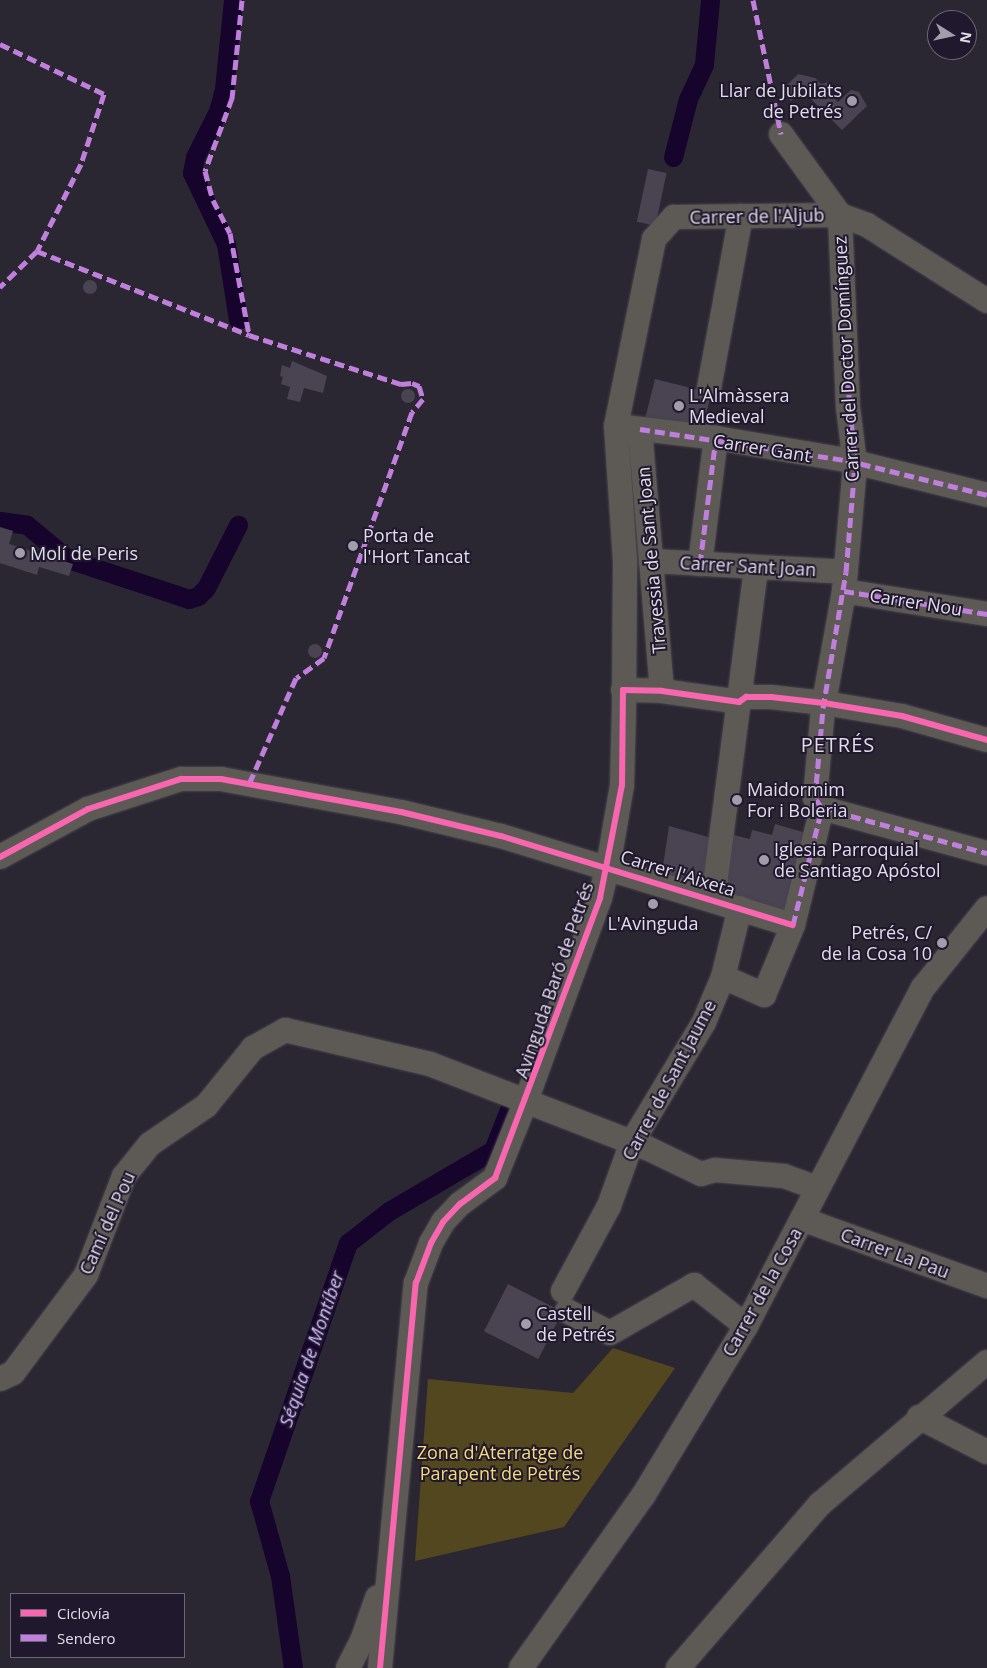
<!DOCTYPE html>
<meta charset="utf-8">
<style>
body{margin:0}
#map{position:relative;width:987px;height:1668px;overflow:hidden;background:#2b2732;font-family:"Open Sans",sans-serif}
div>[style]{position:absolute}
.green>*{inset:0;background:#534720}
.canal>*{height:19px;margin:-9.5px;padding:0 9.5px;transform-origin:9.5px;border-radius:9.5px;background:#16042d}
.building>*{inset:0;background:#494352;transform-origin:0 0}
.round{border-radius:50%}
.roads{filter:drop-shadow(0 0 1px #49454f) drop-shadow(0 0 1px #49454f)}
.minor>*{height:24px;margin:-12px;padding:0 12px;transform-origin:12px;border-radius:12px;background:#5d5a56}
.quiet>*{height:5px;margin-top:-2.5px;transform-origin:0;background:repeating-linear-gradient(90deg,#c07fdc 0 10px,transparent 0 15px)}
.cycleway>*{height:6px;margin:-3px;padding:0 3px;transform-origin:3px;border-radius:3px;background:#f766af}
.dots>*{width:14px;height:14px;translate:-50% -50%;box-sizing:border-box;border:2px solid #20182d;border-radius:50%}
span{translate:-50% -50%;white-space:nowrap;text-align:center;line-height:1.15;-webkit-text-stroke:4px #20182d;paint-order:stroke}
.poi-label{font-size:18px;color:#e0dcea}
.right{translate:-100% -50%;text-align:right}
.left{translate:0 -50%;text-align:left}
.street-label{font-size:18px;color:#e0dcea}
.park-label{font-size:18px;color:#f5da7a}
.water-label{font-size:19px;color:#d0b9fc;font-style:italic}
.quarter-label{font-size:20px;color:#e0dcea;letter-spacing:1px}
.legend{position:absolute;left:10px;top:1593px;width:175px;height:65px;box-sizing:border-box;background:#20182d;border:1px solid #6d6679;margin:0;padding:6px 9px;list-style:none;font-size:15px;color:#e0dcea}
.legend li{display:flex;align-items:center;gap:10px;height:25px}
.legend b{width:25px;border:1px solid #6d6679}
.north{position:absolute;left:927px;top:10px;width:50px;height:50px;box-sizing:border-box;background:#20182d;border:1px solid #6d6679;border-radius:50%;rotate:100deg;font-size:14px;font-weight:700;line-height:20px;text-align:center;color:#e0dcea}
.north::after{content:'';display:block;margin:auto;width:18px;height:22px;background:#a19daa;clip-path:polygon(50% 0,100% 100%,50% 72%,0 100%)}
</style>
<div id="map">
<div class="green">
<div style="clip-path:polygon(613px 1348px,675px 1368px,564px 1527px,415px 1561px,428px 1379px,573px 1393px)"></div>
</div>
<div class="canal">
<div style="left:233px;top:0;width:89px;rotate:95.8deg"></div>
<div style="left:224px;top:89px;width:23px;rotate:105deg"></div>
<div style="left:218px;top:111px;width:51px;rotate:116.6deg"></div>
<div style="left:195px;top:157px;width:16px;rotate:101deg"></div>
<div style="left:192px;top:173px;width:79px;rotate:64.4deg"></div>
<div style="left:226px;top:244px;width:77px;rotate:81deg"></div>
<div style="left:673px;top:157px;width:60px;rotate:-75.5deg"></div>
<div style="left:688px;top:99px;width:38px;rotate:-65deg"></div>
<div style="left:704px;top:64px;width:64px;rotate:-84.6deg"></div>
<div style="left:0;top:521px;width:27px;rotate:8deg"></div>
<div style="left:27px;top:525px;width:53px;rotate:39.7deg"></div>
<div style="left:68px;top:559px;width:127px;rotate:18.3deg"></div>
<div style="left:189px;top:599px;width:9px;rotate:-18deg"></div>
<div style="left:198px;top:596px;width:11px;rotate:-45deg"></div>
<div style="left:206px;top:588px;width:71px;rotate:-63.1deg"></div>
<div style="left:293px;top:1668px;width:93px;rotate:-98deg"></div>
<div style="left:280px;top:1576px;width:78px;rotate:-105.6deg"></div>
<div style="left:259px;top:1501px;width:273px;rotate:-71deg"></div>
<div style="left:348px;top:1243px;width:52px;rotate:-38deg"></div>
<div style="left:389px;top:1211px;width:121px;rotate:-30.4deg"></div>
<div style="left:493px;top:1150px;width:46px;rotate:-68.4deg"></div>
</div>
<div class="building">
<div style="clip-path:polygon(798px 74px,815px 78px,821px 84px,829px 82px,825px 89px,838px 102px,851px 90px,859px 92px,867px 106px,842px 130px,802px 90px,791px 101px,788px 98px,785px 87px)"></div>
<div style="left:648px;top:169px;width:19px;height:54px;rotate:12deg"></div>
<div class="round" style="left:83px;top:280px;width:14px;height:14px"></div>
<div style="clip-path:polygon(292px 361px,327px 376px,323px 393px,304px 388px,300px 402px,287px 399px,290px 387px,281px 384px,283px 377px,280px 376px,282px 365px,290px 368px)"></div>
<div style="left:655px;top:379px;width:58px;height:42px;rotate:14deg"></div>
<div class="round" style="left:401px;top:389px;width:14px;height:14px"></div>
<div style="clip-path:polygon(0 527px,13px 531px,9px 544px,73px 564px,69px 576px,39px 567px,37px 575px,0 563px)"></div>
<div class="round" style="left:308px;top:644px;width:14px;height:14px"></div>
<div style="clip-path:polygon(775px 824px,810px 834px,790px 916px,732px 902px,735px 885px,721px 880px,730px 834px,750px 839px,752px 830px,772px 835px)"></div>
<div style="clip-path:polygon(669px 826px,719px 840px,710px 890px,661px 879px)"></div>
<div style="left:508px;top:1284px;width:61px;height:53px;rotate:27deg"></div>
</div>
<div class="roads">
<div class="minor">
<div style="left:709px;top:388px;width:175px;rotate:-79.5deg"></div>
<div style="left:616px;top:426px;width:101px;rotate:6.8deg"></div>
<div style="left:716px;top:438px;width:132px;rotate:9.6deg"></div>
<div style="left:846px;top:460px;width:145px;rotate:13.9deg"></div>
<div style="left:640px;top:429px;width:263px;rotate:85.2deg"></div>
<div style="left:651px;top:561px;width:195px;rotate:3.2deg"></div>
<div style="left:700px;top:564px;width:127px;rotate:-82.8deg"></div>
<div style="left:844px;top:591px;width:145px;rotate:9.1deg"></div>
<div style="left:623px;top:690px;width:39px;rotate:1deg"></div>
<div style="left:662px;top:691px;width:78px;rotate:8.1deg"></div>
<div style="left:739px;top:702px;width:9px;rotate:-36deg"></div>
<div style="left:746px;top:697px;width:25px"></div>
<div style="left:771px;top:697px;width:53px;rotate:6.5deg"></div>
<div style="left:824px;top:703px;width:79px;rotate:9.5deg"></div>
<div style="left:902px;top:716px;width:88px;rotate:15.8deg"></div>
<div style="left:822px;top:808px;width:171px;rotate:15.3deg"></div>
<div style="left:0;top:857px;width:100px;rotate:-28.6deg"></div>
<div style="left:88px;top:809px;width:98px;rotate:-17.9deg"></div>
<div style="left:181px;top:779px;width:40px"></div>
<div style="left:221px;top:779px;width:183px;rotate:10.4deg"></div>
<div style="left:401px;top:812px;width:103px;rotate:13.5deg"></div>
<div style="left:501px;top:836px;width:305px;rotate:17deg"></div>
<div style="left:713px;top:900px;width:334px;rotate:-82.6deg"></div>
<div style="left:723px;top:977px;width:45px;rotate:23.7deg"></div>
<div style="left:764px;top:995px;width:76px;rotate:-67.5deg"></div>
<div style="left:793px;top:925px;width:121px;rotate:-76.1deg"></div>
<div style="left:822px;top:808px;width:12px;rotate:-125deg"></div>
<div style="left:815px;top:798px;width:90px;rotate:-84.9deg"></div>
<div style="left:823px;top:708px;width:119px;rotate:-79.8deg"></div>
<div style="left:844px;top:591px;width:127px;rotate:-85deg"></div>
<div style="left:855px;top:464px;width:57px;rotate:-97deg"></div>
<div style="left:848px;top:407px;width:192px;rotate:-92.4deg"></div>
<div style="left:840px;top:215px;width:100px;rotate:-126.1deg"></div>
<div style="left:802px;top:1219px;width:197px;rotate:19.9deg"></div>
<div style="left:563px;top:1291px;width:97px;rotate:-61.6deg"></div>
<div style="left:609px;top:1206px;width:68px;rotate:-70.2deg"></div>
<div style="left:632px;top:1142px;width:140px;rotate:-59deg"></div>
<div style="left:704px;top:1022px;width:49px;rotate:-67.1deg"></div>
<div style="left:723px;top:977px;width:71px;rotate:-76.2deg"></div>
<div style="left:567px;top:1311px;width:48px;rotate:27.1deg"></div>
<div style="left:610px;top:1333px;width:97px;rotate:-29.7deg"></div>
<div style="left:694px;top:1285px;width:66px;rotate:38.3deg"></div>
<div style="left:0;top:1379px;width:14px;rotate:-25deg"></div>
<div style="left:13px;top:1373px;width:122px;rotate:-53.3deg"></div>
<div style="left:86px;top:1275px;width:106px;rotate:-69deg"></div>
<div style="left:124px;top:1176px;width:41px;rotate:-50.9deg"></div>
<div style="left:150px;top:1144px;width:68px;rotate:-34.2deg"></div>
<div style="left:206px;top:1106px;width:75px;rotate:-51deg"></div>
<div style="left:253px;top:1048px;width:37px;rotate:-29deg"></div>
<div style="left:285px;top:1030px;width:149px;rotate:13.2deg"></div>
<div style="left:430px;top:1064px;width:233px;rotate:21.2deg"></div>
<div style="left:647px;top:1148px;width:60px;rotate:25.7deg"></div>
<div style="left:701px;top:1174px;width:15px;rotate:-16deg"></div>
<div style="left:715px;top:1170px;width:69px;rotate:5deg"></div>
<div style="left:784px;top:1176px;width:35px;rotate:20deg"></div>
<div style="left:919px;top:1417px;width:76px;rotate:27.2deg"></div>
<div style="left:348px;top:1668px;width:30px;rotate:-63deg"></div>
<div style="left:362px;top:1641px;width:46px;rotate:-70.8deg"></div>
<div style="left:380px;top:1668px;width:387px;rotate:-84.7deg"></div>
<div style="left:416px;top:1283px;width:43px;rotate:-69.4deg"></div>
<div style="left:431px;top:1243px;width:24px;rotate:-60deg"></div>
<div style="left:443px;top:1222px;width:25px;rotate:-47deg"></div>
<div style="left:460px;top:1204px;width:44px;rotate:-36.6deg"></div>
<div style="left:495px;top:1178px;width:83px;rotate:-68.1deg"></div>
<div style="left:526px;top:1101px;width:216px;rotate:-70deg"></div>
<div style="left:600px;top:898px;width:32px;rotate:-76deg"></div>
<div style="left:608px;top:867px;width:83px;rotate:-80.3deg"></div>
<div style="left:622px;top:785px;width:78px;rotate:-88.5deg"></div>
<div style="left:624px;top:707px;width:146px;rotate:-89.6deg"></div>
<div style="left:625px;top:561px;width:135px;rotate:-93.8deg"></div>
<div style="left:616px;top:426px;width:191px;rotate:-78.5deg"></div>
<div style="left:654px;top:239px;width:30px;rotate:-48deg"></div>
<div style="left:674px;top:217px;width:166px;rotate:-0.7deg"></div>
<div style="left:840px;top:215px;width:29px;rotate:20deg"></div>
<div style="left:867px;top:225px;width:142px;rotate:32.3deg"></div>
<div style="left:521px;top:1668px;width:211px;rotate:-54.7deg"></div>
<div style="left:643px;top:1496px;width:199px;rotate:-58.8deg"></div>
<div style="left:746px;top:1326px;width:382px;rotate:-62.4deg"></div>
<div style="left:923px;top:988px;width:102px;rotate:-51.3deg"></div>
<div style="left:678px;top:1668px;width:217px;rotate:-49.1deg"></div>
<div style="left:820px;top:1504px;width:219px;rotate:-40.4deg"></div>
</div>
</div>
<div class="quiet">
<div style="left:242px;top:0;width:99px;rotate:95.8deg"></div>
<div style="left:232px;top:98px;width:78px;rotate:110.3deg"></div>
<div style="left:205px;top:171px;width:30px;rotate:75deg"></div>
<div style="left:213px;top:200px;width:37px;rotate:63deg"></div>
<div style="left:230px;top:233px;width:104px;rotate:79.4deg"></div>
<div style="left:249px;top:335px;width:160px;rotate:17.9deg"></div>
<div style="left:401px;top:384px;width:11px;rotate:-5deg"></div>
<div style="left:412px;top:383px;width:8px;rotate:23deg"></div>
<div style="left:419px;top:386px;width:14px;rotate:73deg"></div>
<div style="left:423px;top:399px;width:17px;rotate:130deg"></div>
<div style="left:412px;top:412px;width:261px;rotate:109.7deg"></div>
<div style="left:324px;top:658px;width:34px;rotate:144deg"></div>
<div style="left:296px;top:678px;width:116px;rotate:113.9deg"></div>
<div style="left:753px;top:0;width:137px;rotate:78.2deg"></div>
<div style="left:0;top:44px;width:115px;rotate:25.7deg"></div>
<div style="left:104px;top:94px;width:74px;rotate:108.2deg"></div>
<div style="left:81px;top:164px;width:97px;rotate:116.8deg"></div>
<div style="left:37px;top:251px;width:52px;rotate:135.8deg"></div>
<div style="left:37px;top:251px;width:228px;rotate:21.6deg"></div>
<div style="left:640px;top:429px;width:208px;rotate:8.6deg"></div>
<div style="left:846px;top:460px;width:145px;rotate:13.9deg"></div>
<div style="left:700px;top:564px;width:127px;rotate:-82.8deg"></div>
<div style="left:844px;top:591px;width:145px;rotate:9.1deg"></div>
<div style="left:822px;top:808px;width:171px;rotate:15.3deg"></div>
<div style="left:793px;top:925px;width:121px;rotate:-76.1deg"></div>
<div style="left:822px;top:808px;width:12px;rotate:-125deg"></div>
<div style="left:815px;top:798px;width:90px;rotate:-84.9deg"></div>
<div style="left:823px;top:708px;width:138px;rotate:-80.4deg"></div>
<div style="left:846px;top:572px;width:108px;rotate:-85.2deg"></div>
<div style="left:855px;top:464px;width:127px;rotate:-95deg"></div>
</div>
<div class="cycleway">
<div style="left:0;top:857px;width:100px;rotate:-28.6deg"></div>
<div style="left:88px;top:809px;width:98px;rotate:-17.9deg"></div>
<div style="left:181px;top:779px;width:40px"></div>
<div style="left:221px;top:779px;width:183px;rotate:10.4deg"></div>
<div style="left:401px;top:812px;width:103px;rotate:13.5deg"></div>
<div style="left:501px;top:836px;width:305px;rotate:17deg"></div>
<div style="left:380px;top:1668px;width:387px;rotate:-84.7deg"></div>
<div style="left:416px;top:1283px;width:43px;rotate:-69.4deg"></div>
<div style="left:431px;top:1243px;width:24px;rotate:-60deg"></div>
<div style="left:443px;top:1222px;width:25px;rotate:-47deg"></div>
<div style="left:460px;top:1204px;width:44px;rotate:-36.6deg"></div>
<div style="left:495px;top:1178px;width:299px;rotate:-69.4deg"></div>
<div style="left:600px;top:898px;width:115px;rotate:-79deg"></div>
<div style="left:622px;top:785px;width:95px;rotate:-89.4deg"></div>
<div style="left:623px;top:690px;width:39px;rotate:1deg"></div>
<div style="left:662px;top:691px;width:78px;rotate:8.1deg"></div>
<div style="left:739px;top:702px;width:9px;rotate:-36deg"></div>
<div style="left:746px;top:697px;width:25px"></div>
<div style="left:771px;top:697px;width:53px;rotate:6.5deg"></div>
<div style="left:824px;top:703px;width:79px;rotate:9.5deg"></div>
<div style="left:902px;top:716px;width:88px;rotate:15.8deg"></div>
</div>
<div class="dots">
<div style="left:852px;top:101px;background:#a19daa"></div>
<div style="left:679px;top:406px;background:#a19daa"></div>
<div style="left:353px;top:546px;background:#a19daa"></div>
<div style="left:20px;top:553px;background:#a19daa"></div>
<div style="left:737px;top:800px;background:#a19daa"></div>
<div style="left:764px;top:860px;background:#a19daa"></div>
<div style="left:653px;top:904px;background:#a19daa"></div>
<div style="left:942px;top:943px;background:#a19daa"></div>
<div style="left:526px;top:1324px;background:#a19daa"></div>
</div>
<div class="poi-label">
<span class="right" style="left:842px;top:101px">Llar de Jubilats<br>de Petrés</span>
<span class="left" style="left:689px;top:406px">L'Almàssera<br>Medieval</span>
<span class="left" style="left:363px;top:546px">Porta de<br>l'Hort Tancat</span>
<span class="left" style="left:30px;top:553px">Molí de Peris</span>
<span class="left" style="left:747px;top:800px">Maidormim<br>For i Boleria</span>
<span class="left" style="left:774px;top:860px">Iglesia Parroquial<br>de Santiago Apóstol</span>
<span style="left:653px;top:923px">L'Avinguda</span>
<span class="right" style="left:932px;top:943px">Petrés, C/<br>de la Cosa 10</span>
<span class="left" style="left:536px;top:1324px">Castell<br>de Petrés</span>
</div>
<div class="street-label">
<span style="left:757px;top:216px;rotate:-1deg">Carrer de l'Aljub</span>
<span style="left:846px;top:359px;rotate:-93deg">Carrer del Doctor Domínguez</span>
<span style="left:762px;top:448px;rotate:9deg">Carrer Gant</span>
<span style="left:651px;top:560px;rotate:-95deg">Travessia de Sant Joan</span>
<span style="left:748px;top:566px;rotate:3deg">Carrer Sant Joan</span>
<span style="left:916px;top:602px;rotate:9deg">Carrer Nou</span>
<span style="left:678px;top:873px;rotate:17deg">Carrer l'Aixeta</span>
<span style="left:554px;top:980px;rotate:-71deg">Avinguda Baró de Petrés</span>
<span style="left:669px;top:1080px;rotate:-62deg">Carrer de Sant Jaume</span>
<span style="left:107px;top:1223px;rotate:-66deg">Camí del Pou</span>
<span style="left:895px;top:1253px;rotate:20deg">Carrer La Pau</span>
<span style="left:762px;top:1292px;rotate:-61deg">Carrer de la Cosa</span>
</div>
<div class="park-label">
<span style="left:500px;top:1463px">Zona d'Aterratge de<br>Parapent de Petrés</span>
</div>
<div class="water-label">
<span style="left:312px;top:1349px;rotate:-71deg">Séquia de Montíber</span>
</div>
<div class="quarter-label">
<span style="left:838px;top:744px">PETRÉS</span>
</div>
<ul class="legend">
<li><b style="height:6px;background:#f766af"></b>Ciclovía</li>
<li><b style="height:6px;background:#c07fdc"></b>Sendero</li>
</ul>
<div class="north">N</div>
</div>
